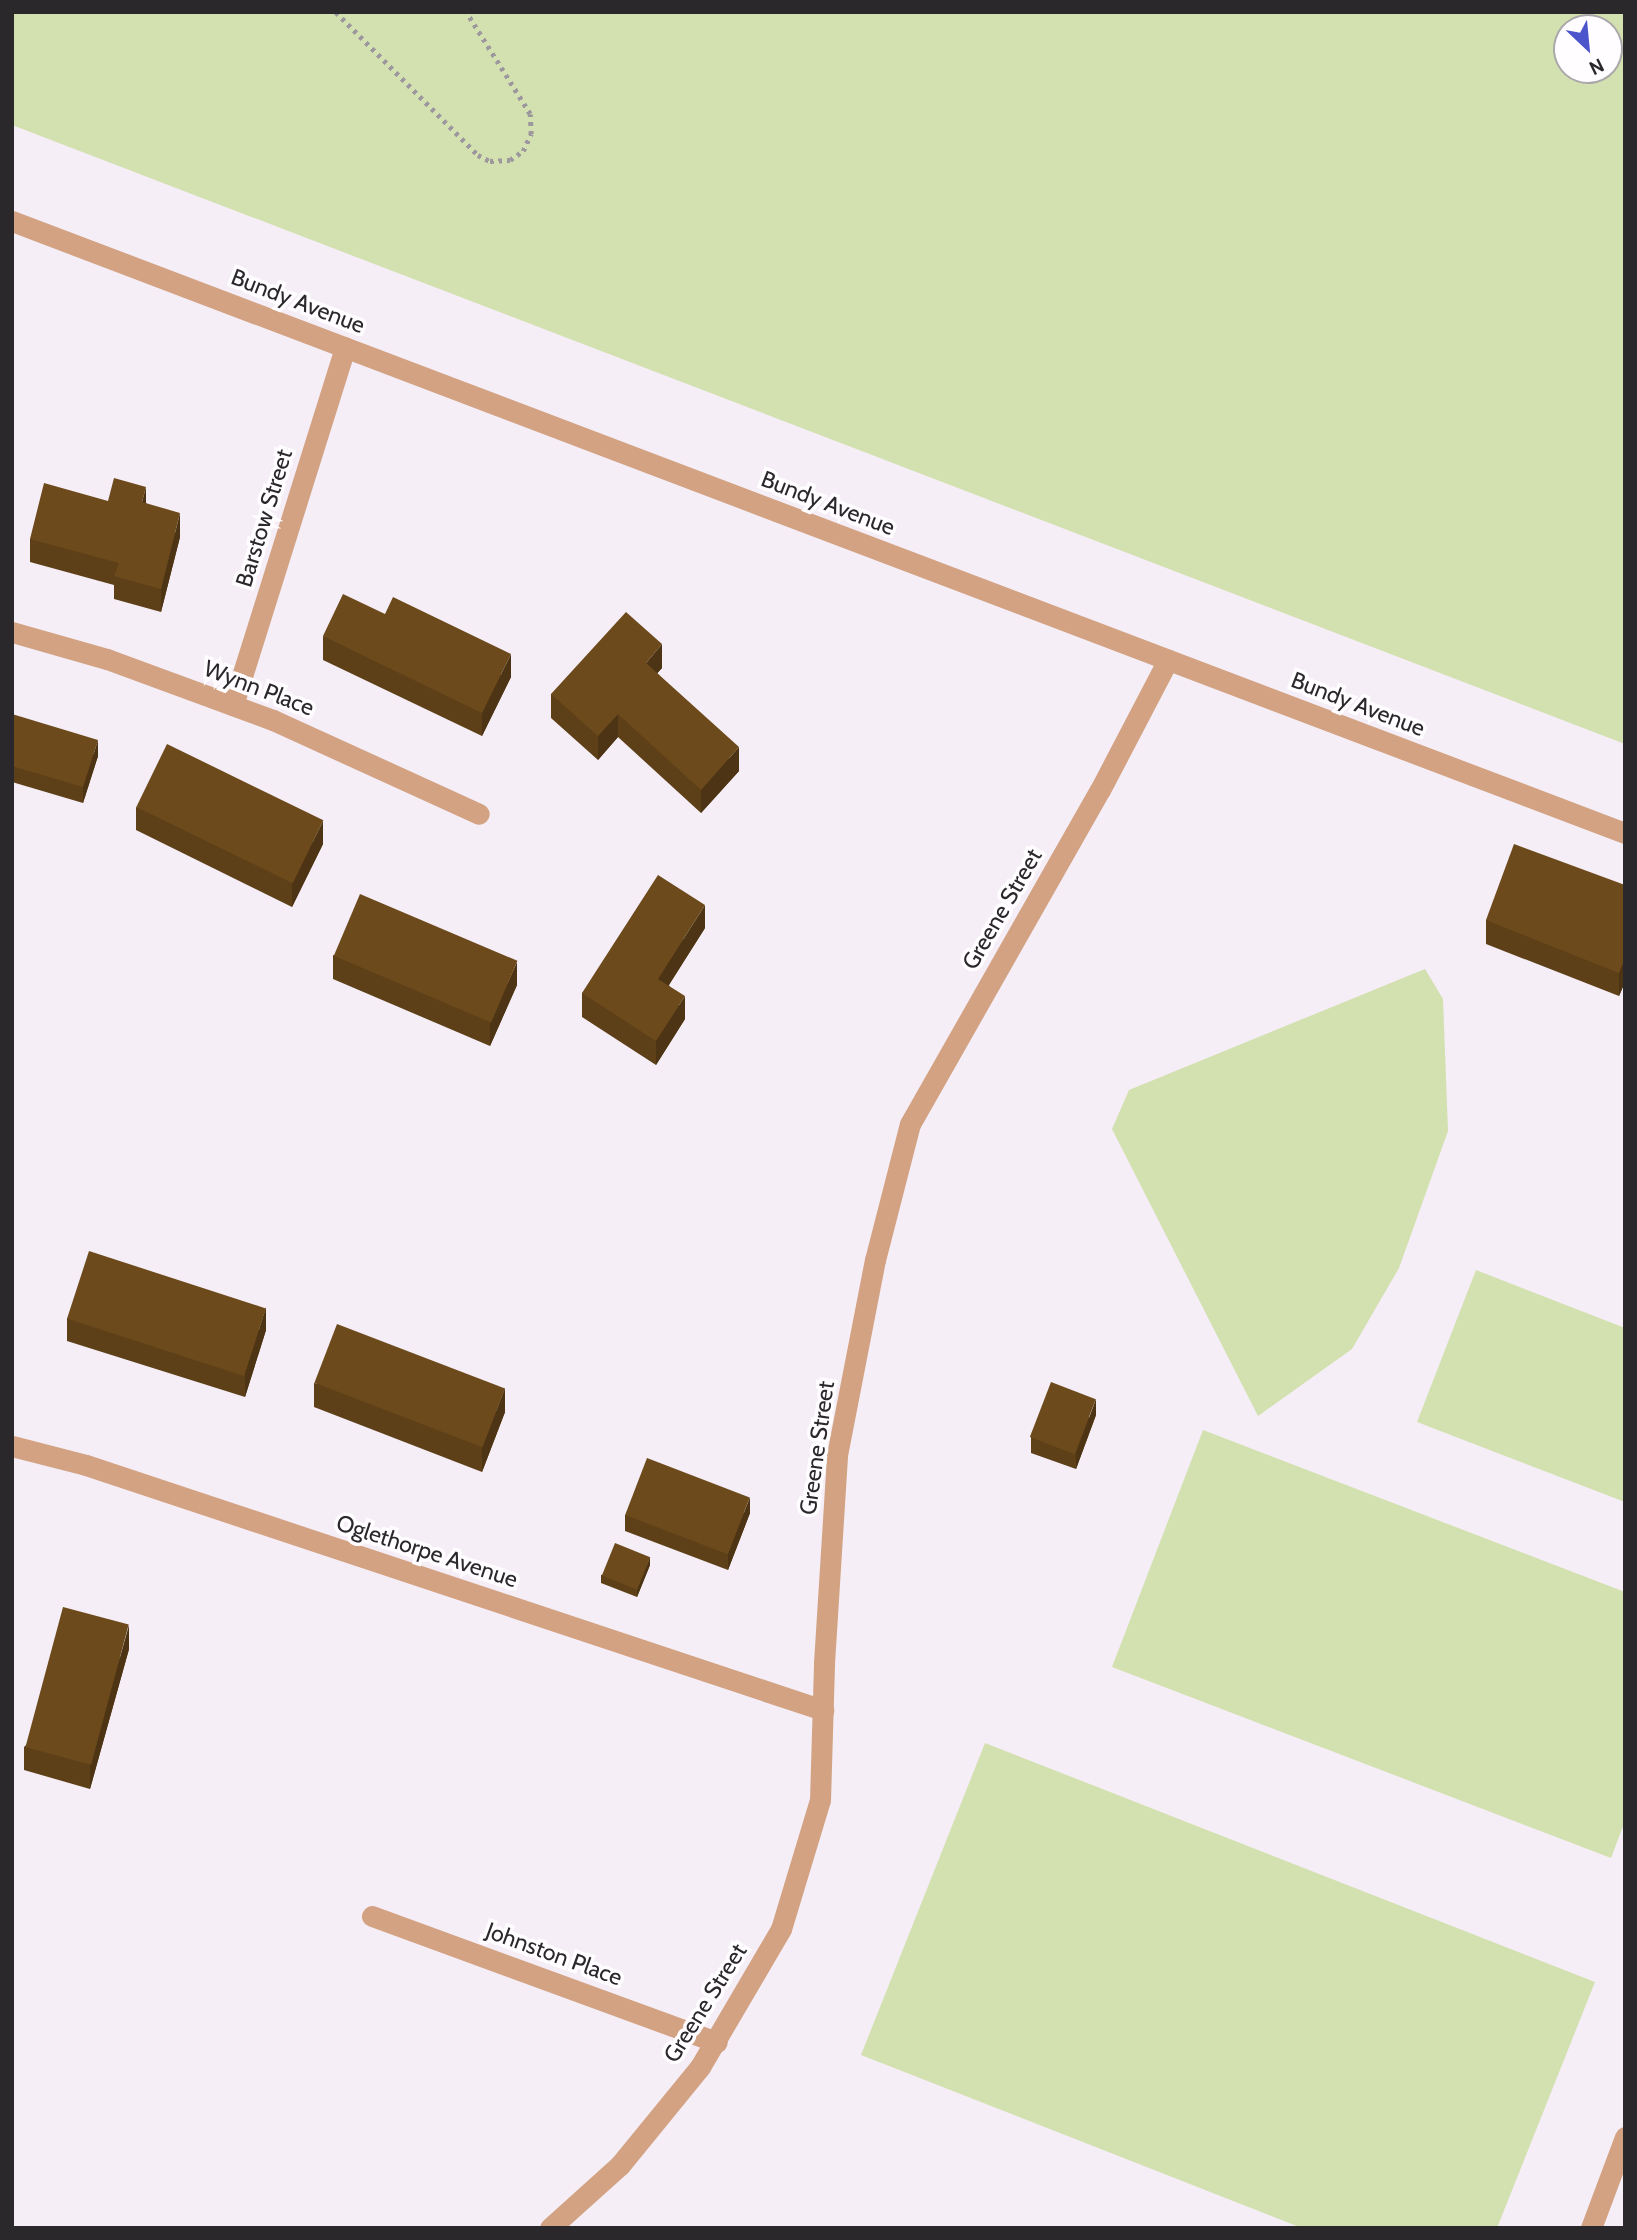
<!DOCTYPE html>
<style>
body{margin:0}
#map{position:relative;width:1637px;height:2240px;overflow:hidden;background:#f5eef6;font-family:Cabin,sans-serif}
div>[style]{position:absolute}
.green>*{inset:0;background:#d3e0af}
.path>*{height:4.5px;margin-top:-2.25px;transform-origin:0;background:repeating-linear-gradient(90deg,#9d989d 0 3.5px,transparent 0 8.5px)}
.minor>*{height:21px;margin:-10.5px;padding:0 10.5px;transform-origin:10.5px;border-radius:10.5px;background:#d2a283}
.wall>*{inset:0;background:#5e4018}
.shaded-wall>*{inset:0;background:#4c3414}
.building>*{inset:0;background:#6d4a1c;transform-origin:0 0}
span{translate:-50% -50%;white-space:nowrap;text-align:center;line-height:1.15;-webkit-text-stroke:7px #fffdff;paint-order:stroke}
.street-label{font-size:23px;color:#2b282b}
.frame{position:absolute;inset:0;border:14px solid #2b282b;pointer-events:none}
.north{position:absolute;left:1553px;top:14px;width:70px;height:70px;box-sizing:border-box;background:#fffdff;border:2px solid #aaa8aa;border-radius:50%;rotate:154deg;font-size:19px;font-weight:700;line-height:28px;text-align:center;color:#2b282b}
.north::after{content:'';display:block;margin:auto;width:24px;height:32px;background:#4c55cb;clip-path:polygon(50% 0,100% 100%,50% 72%,0 100%)}
</style>
<div id="map">
<div class="green">
<div style="clip-path:polygon(evenodd,12px 12px,1625px 12px,1625px 744px,12px 125px,12px 12px,1567px 28px,1609px 28px,1609px 70px,1567px 70px,1567px 28px)"></div>
<div style="clip-path:polygon(1425px 969px,1443px 999px,1448px 1131px,1399px 1268px,1352px 1349px,1258px 1416px,1112px 1129px,1129px 1090px)"></div>
<div style="clip-path:polygon(1476px 1270px,1625px 1328px,1625px 1502px,1417px 1422px)"></div>
<div style="clip-path:polygon(1203px 1430px,1625px 1592px,1625px 1821px,1611px 1858px,1112px 1667px)"></div>
<div style="clip-path:polygon(985px 1743px,1595px 1982px,1497px 2228px,1302px 2228px,861px 2055px)"></div>
</div>
<div class="path">
<div style="left:336px;top:12px;width:202px;rotate:45.2deg"></div>
<div style="left:478px;top:155px;width:13px;rotate:27deg"></div>
<div style="left:490px;top:161px;width:20px;rotate:-3deg"></div>
<div style="left:510px;top:160px;width:16px;rotate:-35deg"></div>
<div style="left:523px;top:151px;width:19px;rotate:-65deg"></div>
<div style="left:531px;top:134px;width:20px;rotate:-93deg"></div>
<div style="left:530px;top:114px;width:120px;rotate:-122.1deg"></div>
</div>
<div class="minor">
<div style="left:12px;top:221px;width:1725px;rotate:20.78deg"></div>
<div style="left:12px;top:632px;width:99px;rotate:15.9deg"></div>
<div style="left:107px;top:659px;width:177px;rotate:20.2deg"></div>
<div style="left:273px;top:720px;width:226px;rotate:24.5deg"></div>
<div style="left:233px;top:705px;width:375px;rotate:-72.6deg"></div>
<div style="left:12px;top:1446px;width:76px;rotate:14.4deg"></div>
<div style="left:86px;top:1465px;width:777px;rotate:18.39deg"></div>
<div style="left:372px;top:1916px;width:367px;rotate:20.1deg"></div>
<div style="left:550px;top:2228px;width:94px;rotate:-42deg"></div>
<div style="left:620px;top:2165px;width:127px;rotate:-50.8deg"></div>
<div style="left:700px;top:2067px;width:160px;rotate:-59.6deg"></div>
<div style="left:781px;top:1929px;width:135px;rotate:-73.2deg"></div>
<div style="left:820px;top:1800px;width:137px;rotate:-88.3deg"></div>
<div style="left:824px;top:1663px;width:208px;rotate:-86.4deg"></div>
<div style="left:837px;top:1455px;width:199px;rotate:-79deg"></div>
<div style="left:875px;top:1260px;width:140px;rotate:-75.6deg"></div>
<div style="left:910px;top:1124px;width:384px;rotate:-60.4deg"></div>
<div style="left:1100px;top:790px;width:147px;rotate:-62.4deg"></div>
<div style="left:1591px;top:2228px;width:97px;rotate:-69.5deg"></div>
</div>
<div class="wall">
<div style="clip-path:polygon(108px 501px,146px 503px,180px 537px,161px 612px,114px 599px,114px 585px,30px 562px,30px 539px)"></div>
<div style="clip-path:polygon(323px 636px,511px 677px,482px 736px,323px 660px)"></div>
<div style="clip-path:polygon(662px 668px,657px 673px,739px 771px,701px 813px,618px 737px,598px 760px,551px 718px,551px 694px)"></div>
<div style="clip-path:polygon(12px 714px,98px 756px,83px 803px,12px 782px)"></div>
<div style="clip-path:polygon(136px 807px,323px 844px,292px 907px,136px 830px)"></div>
<div style="clip-path:polygon(1625px 885px,1625px 982px,1619px 996px,1486px 944px,1486px 920px)"></div>
<div style="clip-path:polygon(705px 928px,669px 985px,685px 1019px,656px 1065px,582px 1017px,582px 993px)"></div>
<div style="clip-path:polygon(333px 955px,517px 985px,490px 1046px,333px 979px)"></div>
<div style="clip-path:polygon(67px 1318px,266px 1330px,245px 1397px,67px 1341px)"></div>
<div style="clip-path:polygon(314px 1383px,505px 1412px,482px 1472px,314px 1407px)"></div>
<div style="clip-path:polygon(1096px 1415px,1076px 1469px,1031px 1453px,1031px 1437px)"></div>
<div style="clip-path:polygon(750px 1513px,728px 1570px,625px 1531px,625px 1515px)"></div>
<div style="clip-path:polygon(650px 1565px,637px 1597px,601px 1583px,601px 1575px)"></div>
<div style="clip-path:polygon(129px 1649px,90px 1789px,24px 1770px,24px 1747px)"></div>
</div>
<div class="shaded-wall">
<div style="clip-path:polygon(146px 487px,146px 510px,142px 502px)"></div>
<div style="clip-path:polygon(180px 513px,180px 537px,161px 612px,161px 589px)"></div>
<div style="clip-path:polygon(662px 644px,662px 668px,646px 686px,646px 663px)"></div>
<div style="clip-path:polygon(511px 654px,511px 677px,482px 736px,482px 713px)"></div>
<div style="clip-path:polygon(618px 714px,618px 737px,598px 760px,598px 736px)"></div>
<div style="clip-path:polygon(98px 740px,98px 756px,83px 803px,83px 787px)"></div>
<div style="clip-path:polygon(739px 747px,739px 771px,701px 813px,701px 790px)"></div>
<div style="clip-path:polygon(323px 821px,323px 844px,292px 907px,292px 884px)"></div>
<div style="clip-path:polygon(705px 905px,705px 928px,658px 1002px,658px 979px)"></div>
<div style="clip-path:polygon(1625px 958px,1625px 982px,1619px 996px,1619px 973px)"></div>
<div style="clip-path:polygon(517px 962px,517px 985px,490px 1046px,490px 1023px)"></div>
<div style="clip-path:polygon(685px 996px,685px 1019px,656px 1065px,656px 1041px)"></div>
<div style="clip-path:polygon(266px 1307px,266px 1330px,245px 1397px,245px 1374px)"></div>
<div style="clip-path:polygon(505px 1388px,505px 1412px,482px 1472px,482px 1448px)"></div>
<div style="clip-path:polygon(1096px 1399px,1096px 1415px,1076px 1469px,1076px 1453px)"></div>
<div style="clip-path:polygon(750px 1497px,750px 1513px,728px 1570px,728px 1554px)"></div>
<div style="clip-path:polygon(650px 1557px,650px 1565px,637px 1597px,637px 1589px)"></div>
<div style="clip-path:polygon(129px 1625px,129px 1649px,90px 1789px,90px 1765px)"></div>
</div>
<div class="building">
<div style="clip-path:polygon(114px 478px,146px 487px,142px 502px,180px 513px,161px 589px,114px 576px,119px 563px,30px 539px,44px 483px,108px 501px)"></div>
<div style="clip-path:polygon(343px 594px,385px 614px,393px 597px,511px 654px,482px 713px,323px 636px)"></div>
<div style="clip-path:polygon(626px 612px,662px 644px,646px 663px,739px 747px,701px 790px,618px 714px,598px 736px,551px 694px)"></div>
<div style="clip-path:polygon(12px 714px,98px 740px,83px 787px,12px 766px)"></div>
<div style="left:167px;top:744px;width:174px;height:70px;rotate:26deg"></div>
<div style="clip-path:polygon(1514px 844px,1625px 885px,1625px 958px,1619px 973px,1486px 920px)"></div>
<div style="clip-path:polygon(658px 875px,705px 905px,658px 979px,685px 996px,656px 1041px,582px 993px)"></div>
<div style="left:360px;top:894px;width:171px;height:67px;rotate:23deg"></div>
<div style="left:89px;top:1251px;width:186px;height:71px;rotate:18deg"></div>
<div style="left:337px;top:1324px;width:180px;height:63px;rotate:21deg"></div>
<div style="left:1051px;top:1382px;width:48px;height:59px;rotate:21deg"></div>
<div style="left:647px;top:1458px;width:110px;height:61px;rotate:21deg"></div>
<div style="left:615px;top:1543px;width:38px;height:35px;rotate:22deg"></div>
<div style="left:63px;top:1607px;width:68px;height:145px;rotate:15deg"></div>
</div>
<div class="street-label">
<span style="left:298px;top:301px;rotate:21deg">Bundy Avenue</span>
<span style="left:828px;top:503px;rotate:21deg">Bundy Avenue</span>
<span style="left:264px;top:518px;rotate:-73deg">Barstow Street</span>
<span style="left:259px;top:688px;rotate:21deg">Wynn Place</span>
<span style="left:1358px;top:704px;rotate:21deg">Bundy Avenue</span>
<span style="left:1002px;top:909px;rotate:-60deg">Greene Street</span>
<span style="left:817px;top:1448px;rotate:-82deg">Greene Street</span>
<span style="left:427px;top:1551px;rotate:18deg">Oglethorpe Avenue</span>
<span style="left:554px;top:1954px;rotate:20deg">Johnston Place</span>
<span style="left:705px;top:2003px;rotate:-58deg">Greene Street</span>
</div>
<div class="frame"></div>
<div class="north">N</div>
</div>
